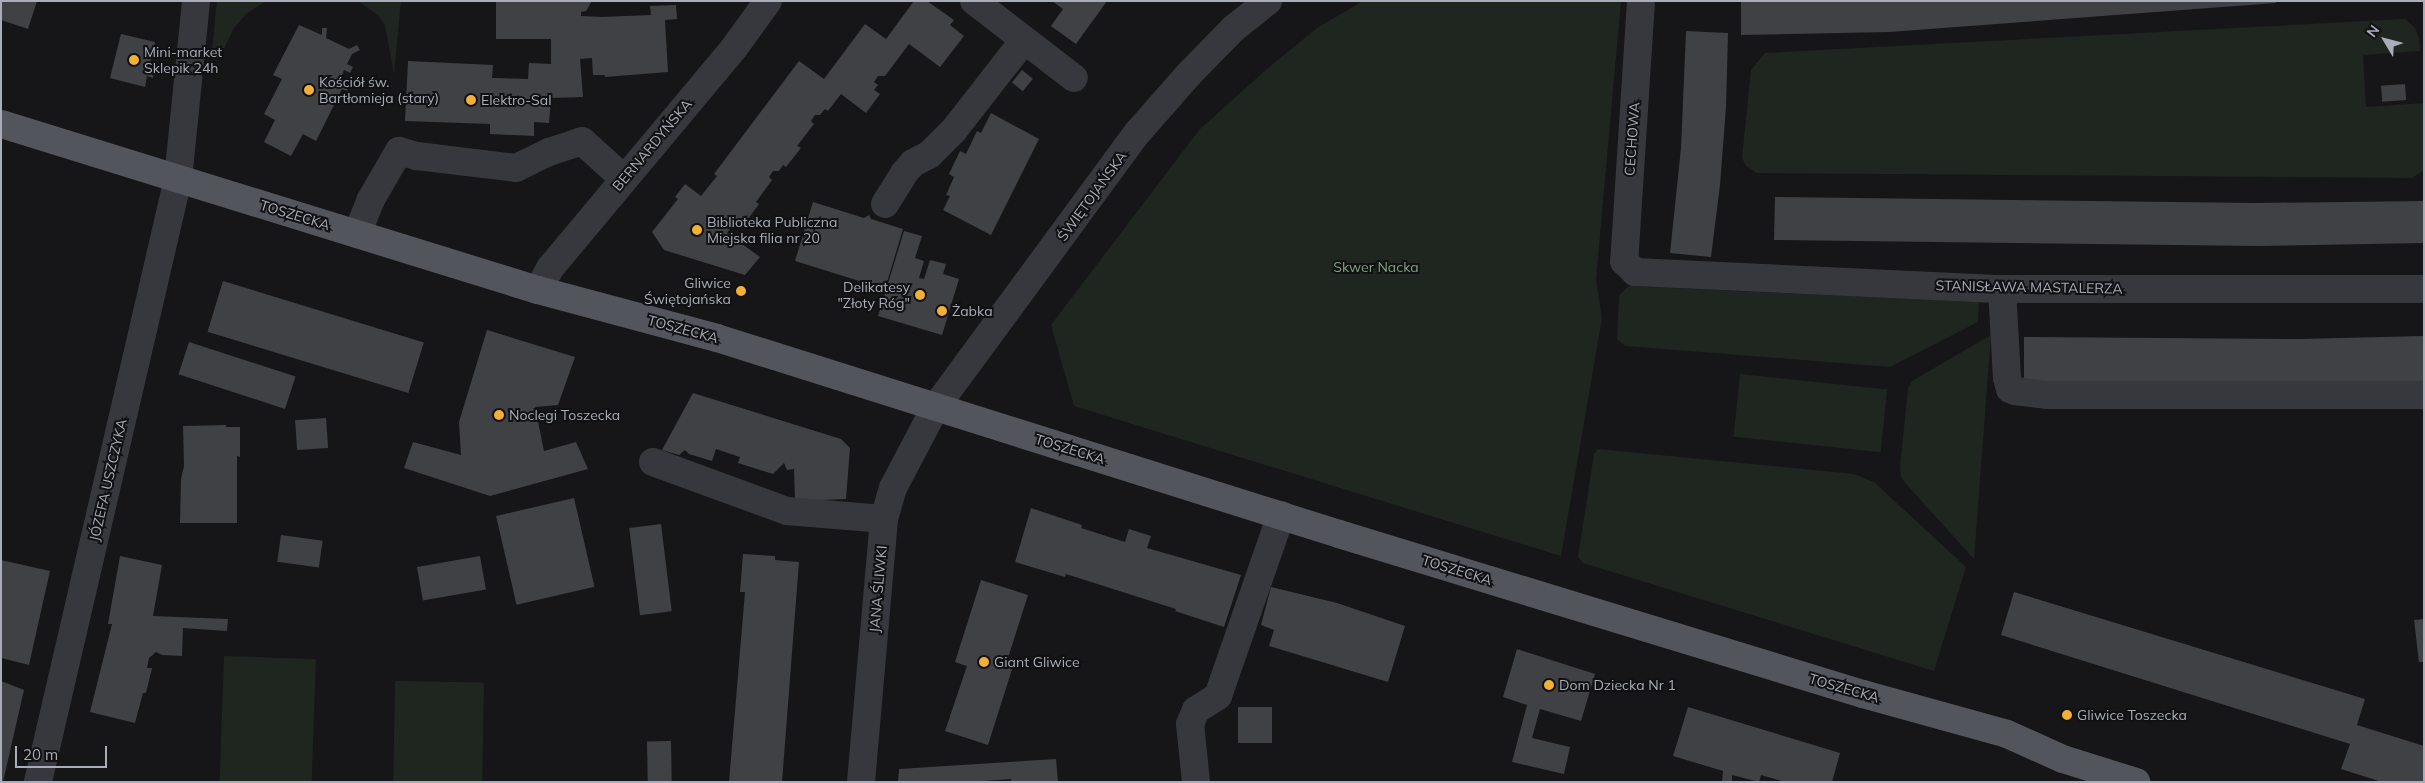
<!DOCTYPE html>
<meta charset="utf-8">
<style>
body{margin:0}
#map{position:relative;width:2425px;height:783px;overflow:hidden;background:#161618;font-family:Mulish,sans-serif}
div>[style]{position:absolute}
.green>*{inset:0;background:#1e261f;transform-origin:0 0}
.building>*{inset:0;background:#404145;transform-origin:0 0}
.minor>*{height:28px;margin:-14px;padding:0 14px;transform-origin:14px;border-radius:14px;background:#37383d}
.major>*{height:28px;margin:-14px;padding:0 14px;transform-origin:14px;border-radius:14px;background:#53555c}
.dots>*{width:14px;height:14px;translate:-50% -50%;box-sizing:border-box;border:2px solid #111113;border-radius:50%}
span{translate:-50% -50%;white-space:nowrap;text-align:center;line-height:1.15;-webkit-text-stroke:4px #111113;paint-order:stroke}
.poi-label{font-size:14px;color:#a8adb8}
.left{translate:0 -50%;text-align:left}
.right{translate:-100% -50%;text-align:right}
.street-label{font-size:14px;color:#a8adb8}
.park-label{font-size:14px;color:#7fa381}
.frame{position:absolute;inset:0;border:2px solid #a8adb8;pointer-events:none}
.north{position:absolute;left:2360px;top:15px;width:50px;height:50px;-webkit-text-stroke:4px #111113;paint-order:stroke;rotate:307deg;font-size:14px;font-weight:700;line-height:20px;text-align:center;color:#a8adb8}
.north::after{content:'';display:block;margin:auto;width:18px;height:22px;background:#a8adb8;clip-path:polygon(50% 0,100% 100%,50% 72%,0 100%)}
.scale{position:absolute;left:15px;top:746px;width:92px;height:22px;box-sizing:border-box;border:2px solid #a8adb8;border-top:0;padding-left:6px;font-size:15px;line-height:18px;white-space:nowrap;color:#a8adb8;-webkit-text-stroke:4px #111113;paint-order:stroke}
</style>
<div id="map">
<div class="green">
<div style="clip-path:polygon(217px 1px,266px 1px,246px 14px,234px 28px,222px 53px,212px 51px)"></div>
<div style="clip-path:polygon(358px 1px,401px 1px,394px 74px,385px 26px,379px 16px)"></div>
<div style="clip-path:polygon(1363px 1px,1621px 1px,1596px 280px,1602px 318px,1561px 556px,1074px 406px,1051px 325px,1200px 129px,1267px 69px,1317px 28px)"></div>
<div style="clip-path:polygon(2405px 19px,2415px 28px,2419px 39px,2420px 51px,2363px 55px,2366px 107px,2424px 103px,2424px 170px,2412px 178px,1757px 173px,1746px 166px,1742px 158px,1751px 70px,1765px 53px)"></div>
<div style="clip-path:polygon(1629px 286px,1979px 302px,1978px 322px,1890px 367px,1625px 346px,1617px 339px,1619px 295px)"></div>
<div style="clip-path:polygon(1991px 335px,1974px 559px,1906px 484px,1901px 477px,1900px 467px,1908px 388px,1912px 381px)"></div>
<div style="left:1740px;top:374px;width:148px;height:63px;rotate:6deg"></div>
<div style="clip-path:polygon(1598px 449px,1854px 474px,1874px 482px,1966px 567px,1934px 671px,1583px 563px,1578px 557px,1594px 454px)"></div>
<div style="left:224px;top:656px;width:92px;height:126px;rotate:2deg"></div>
<div style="left:395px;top:681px;width:89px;height:101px;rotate:1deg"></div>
</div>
<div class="building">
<div style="clip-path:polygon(1px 1px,37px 1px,28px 29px,1px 20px)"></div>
<div style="clip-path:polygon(496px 1px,592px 1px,586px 11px,581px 12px,581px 16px,602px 17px,651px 15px,650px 6px,676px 5px,677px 19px,665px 20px,668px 72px,605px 77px,605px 75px,593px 75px,592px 58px,580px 59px,583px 97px,551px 98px,549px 123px,534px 122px,534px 136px,490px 134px,490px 124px,405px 121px,408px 61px,493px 65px,492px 78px,528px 79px,529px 63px,551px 64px,551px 39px,496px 39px)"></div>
<div style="clip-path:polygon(914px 1px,927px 1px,954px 20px,950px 25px,964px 36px,940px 67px,909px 44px,885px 76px,878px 76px,874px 82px,878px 85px,874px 90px,880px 94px,866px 113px,841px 94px,828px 111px,825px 109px,820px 115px,815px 115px,811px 121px,814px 124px,797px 146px,801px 148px,786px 167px,783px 165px,779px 171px,773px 171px,769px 177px,772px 180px,756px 202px,759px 204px,745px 223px,743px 222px,738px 227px,732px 226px,727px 233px,760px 257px,745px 275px,664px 250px,652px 232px,678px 199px,675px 197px,685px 184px,701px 196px,717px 176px,714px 174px,799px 61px,824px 79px,865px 24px,886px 39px)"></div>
<div style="clip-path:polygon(1052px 1px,1107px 1px,1076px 44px,1051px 26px,1063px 9px)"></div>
<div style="clip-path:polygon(1741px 1px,2276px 1px,2276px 3px,1889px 32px,1741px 35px)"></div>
<div style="clip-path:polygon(299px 25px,322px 35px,322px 28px,327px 28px,326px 38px,349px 49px,357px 45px,360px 50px,352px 54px,347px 64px,353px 67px,350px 73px,344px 70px,340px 81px,349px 85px,347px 91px,342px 89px,316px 141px,303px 134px,291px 156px,264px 142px,275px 120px,264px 114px,282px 79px,273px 75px)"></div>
<div style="clip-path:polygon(1686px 31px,1728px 33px,1726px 107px,1720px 185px,1711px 257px,1670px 253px,1681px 148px)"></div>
<div style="clip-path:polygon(121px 34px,155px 42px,149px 67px,155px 68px,153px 78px,147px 76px,145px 87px,110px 78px)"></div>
<div style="left:1022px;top:70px;width:14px;height:16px;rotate:39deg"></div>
<div style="left:2405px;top:84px;width:16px;height:24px;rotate:86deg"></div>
<div style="clip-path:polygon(991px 113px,1039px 139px,991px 235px,943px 210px,950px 196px,946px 195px,954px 177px,949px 174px,960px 151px,966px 154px,977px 131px,981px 133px)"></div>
<div style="clip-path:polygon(1775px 197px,2255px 203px,2424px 201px,2424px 243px,2258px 246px,1774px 240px)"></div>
<div style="clip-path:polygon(813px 202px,864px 218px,869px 215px,871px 219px,903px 229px,885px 289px,795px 261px)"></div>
<div style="clip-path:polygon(904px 231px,922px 236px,915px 258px,924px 261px,919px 278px,924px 279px,930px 260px,946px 264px,943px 274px,959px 279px,942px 335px,878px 316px)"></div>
<div style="left:223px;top:281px;width:210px;height:53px;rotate:17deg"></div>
<div style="clip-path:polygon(487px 330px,575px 357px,558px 405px,535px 407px,544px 451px,576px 442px,588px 469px,490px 496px,404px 468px,413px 442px,461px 455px,459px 422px)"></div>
<div style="clip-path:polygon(2424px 336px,2424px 382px,2024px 383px,2024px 337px,2299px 339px)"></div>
<div style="left:189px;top:342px;width:112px;height:34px;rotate:18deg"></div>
<div style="clip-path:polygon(693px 393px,841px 439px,850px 448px,846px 499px,795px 501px,794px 469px,787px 470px,784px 463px,773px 474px,738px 463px,740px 457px,716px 449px,712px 461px,689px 454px,685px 450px,679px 455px,662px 450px)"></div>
<div style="left:326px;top:418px;width:30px;height:31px;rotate:86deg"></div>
<div style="clip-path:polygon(226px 425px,226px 427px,240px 427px,240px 457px,237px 456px,237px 523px,180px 523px,181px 479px,184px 466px,183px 426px)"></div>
<div style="left:574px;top:498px;width:91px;height:80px;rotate:77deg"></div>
<div style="clip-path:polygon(1031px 508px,1082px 525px,1081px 528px,1125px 542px,1129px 529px,1151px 536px,1147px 548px,1241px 575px,1224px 627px,1175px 611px,1176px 609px,1066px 574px,1065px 577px,1015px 562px)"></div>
<div style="left:661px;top:524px;width:88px;height:32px;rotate:83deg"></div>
<div style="left:281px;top:535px;width:42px;height:27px;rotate:8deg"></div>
<div style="clip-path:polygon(743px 554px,775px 556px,775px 560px,799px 562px,782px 782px,729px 782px,745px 592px,740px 592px)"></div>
<div style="clip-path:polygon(120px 556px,162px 565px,153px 616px,228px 619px,227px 631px,183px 628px,182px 656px,162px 655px,156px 652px,149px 658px,147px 668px,152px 668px,146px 693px,143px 693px,135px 723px,90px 712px,112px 624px,108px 624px)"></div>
<div style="left:480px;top:556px;width:34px;height:64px;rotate:80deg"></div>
<div style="clip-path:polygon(1px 560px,50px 571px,29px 665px,1px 658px)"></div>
<div style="clip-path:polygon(981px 580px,1028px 595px,1007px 661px,1014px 663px,988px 745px,945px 731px,967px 666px,955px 662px)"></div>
<div style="clip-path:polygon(1271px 587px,1337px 603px,1405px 626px,1388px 682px,1269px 646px,1274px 630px,1261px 625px)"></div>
<div style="clip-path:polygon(2014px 592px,2365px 699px,2357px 725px,2424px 746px,2424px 782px,2382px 782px,2341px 769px,2350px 744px,2001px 635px)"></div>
<div style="clip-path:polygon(2424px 619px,2424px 662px,2419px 662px,2414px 620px)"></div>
<div style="clip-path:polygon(1517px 649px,1595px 674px,1581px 721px,1540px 709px,1532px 738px,1570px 747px,1564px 774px,1512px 762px,1527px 705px,1503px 697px)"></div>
<div style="clip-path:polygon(1px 681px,24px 690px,3px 782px,1px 782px)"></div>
<div style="left:1238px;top:707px;width:34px;height:36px"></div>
<div style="clip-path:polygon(1688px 707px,1840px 753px,1832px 782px,1785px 782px,1761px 775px,1759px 782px,1732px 775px,1732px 782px,1722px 782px,1723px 771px,1673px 756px)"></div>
<div style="left:671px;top:741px;width:41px;height:24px;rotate:89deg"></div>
<div style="clip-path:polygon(1056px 759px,1058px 782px,1011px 782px,1011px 779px,969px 782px,898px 782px,899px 769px)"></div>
</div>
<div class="minor">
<div style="left:974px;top:1px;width:126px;rotate:37.6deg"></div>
<div style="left:1641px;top:1px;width:261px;rotate:93.7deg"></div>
<div style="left:1624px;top:261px;width:16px;rotate:45deg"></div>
<div style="left:1635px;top:272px;width:367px;rotate:2.7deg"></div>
<div style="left:2002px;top:289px;width:422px"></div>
<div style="left:885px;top:204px;width:36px;rotate:-58deg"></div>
<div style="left:904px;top:173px;width:13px;rotate:-48deg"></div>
<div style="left:913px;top:163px;width:18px;rotate:-27deg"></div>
<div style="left:929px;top:155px;width:35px;rotate:-45deg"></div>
<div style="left:954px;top:130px;width:114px;rotate:-52.1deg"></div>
<div style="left:357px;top:234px;width:35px;rotate:-68deg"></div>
<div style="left:370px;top:201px;width:58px;rotate:-59.9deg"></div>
<div style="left:399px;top:151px;width:19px;rotate:16deg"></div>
<div style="left:417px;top:156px;width:100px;rotate:6.9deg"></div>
<div style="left:516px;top:168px;width:37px;rotate:-26deg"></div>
<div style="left:549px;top:152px;width:35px;rotate:-18deg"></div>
<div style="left:582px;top:141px;width:57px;rotate:42.1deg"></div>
<div style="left:2002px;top:289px;width:89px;rotate:86.8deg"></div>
<div style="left:2007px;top:378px;width:11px;rotate:75deg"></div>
<div style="left:2010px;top:389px;width:5px;rotate:22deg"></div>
<div style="left:2015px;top:391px;width:33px;rotate:7deg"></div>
<div style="left:2048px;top:395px;width:376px"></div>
<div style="left:538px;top:290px;width:26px;rotate:-61deg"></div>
<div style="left:551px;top:267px;width:285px;rotate:-50.1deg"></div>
<div style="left:734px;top:48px;width:58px;rotate:-54.1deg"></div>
<div style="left:653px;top:462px;width:143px;rotate:20.1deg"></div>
<div style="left:787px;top:511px;width:97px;rotate:4.7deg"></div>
<div style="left:38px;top:782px;width:619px;rotate:-76.93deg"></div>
<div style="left:178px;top:179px;width:179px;rotate:-84.2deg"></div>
<div style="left:861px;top:782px;width:264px;rotate:-85deg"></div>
<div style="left:884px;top:519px;width:32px;rotate:-74deg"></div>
<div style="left:893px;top:488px;width:90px;rotate:-62.3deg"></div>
<div style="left:935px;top:408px;width:343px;rotate:-53.7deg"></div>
<div style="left:1138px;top:132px;width:77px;rotate:-48.7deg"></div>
<div style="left:1189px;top:74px;width:63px;rotate:-45.6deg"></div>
<div style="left:1233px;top:29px;width:45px;rotate:-38.7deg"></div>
<div style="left:1196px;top:782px;width:58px;rotate:-95.9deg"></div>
<div style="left:1190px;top:724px;width:15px;rotate:-67deg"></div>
<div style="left:1196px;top:710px;width:26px;rotate:-32deg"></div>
<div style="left:1218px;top:696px;width:192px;rotate:-70.8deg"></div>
</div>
<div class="major">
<div style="left:1px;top:124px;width:562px;rotate:17.18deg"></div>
<div style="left:538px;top:290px;width:185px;rotate:15deg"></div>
<div style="left:717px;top:338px;width:652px;rotate:17.49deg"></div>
<div style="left:1339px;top:534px;width:548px;rotate:16.98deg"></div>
<div style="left:1863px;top:694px;width:149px;rotate:15.5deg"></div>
<div style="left:2007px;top:734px;width:61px;rotate:24.1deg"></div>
<div style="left:2063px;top:759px;width:77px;rotate:17.5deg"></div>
</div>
<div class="dots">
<div style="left:134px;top:60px;background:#f2b134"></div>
<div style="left:309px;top:90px;background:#f2b134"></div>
<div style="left:471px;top:100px;background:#f2b134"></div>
<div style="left:697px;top:230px;background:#f2b134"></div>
<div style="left:741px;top:291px;background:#f2b134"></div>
<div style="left:920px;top:295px;background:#f2b134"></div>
<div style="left:942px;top:311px;background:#f2b134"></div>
<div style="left:499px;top:415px;background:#f2b134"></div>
<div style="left:984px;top:662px;background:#f2b134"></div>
<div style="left:1549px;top:685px;background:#f2b134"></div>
<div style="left:2067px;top:715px;background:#f2b134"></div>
</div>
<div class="poi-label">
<span class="left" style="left:144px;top:60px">Mini-market<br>Sklepik 24h</span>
<span class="left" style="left:319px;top:90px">Kościół św.<br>Bartłomieja (stary)</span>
<span class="left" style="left:481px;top:100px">Elektro-Sal</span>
<span class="left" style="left:707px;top:230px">Biblioteka Publiczna<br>Miejska filia nr 20</span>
<span class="right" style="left:731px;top:291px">Gliwice<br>Świętojańska</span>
<span class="right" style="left:910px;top:295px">Delikatesy<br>"Złoty Róg"</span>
<span class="left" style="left:952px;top:311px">Żabka</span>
<span class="left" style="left:509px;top:415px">Noclegi Toszecka</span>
<span class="left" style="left:994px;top:662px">Giant Gliwice</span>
<span class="left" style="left:1559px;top:685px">Dom Dziecka Nr 1</span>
<span class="left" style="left:2077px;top:715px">Gliwice Toszecka</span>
</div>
<div class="street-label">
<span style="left:1632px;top:139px;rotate:-86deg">CECHOWA</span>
<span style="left:652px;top:145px;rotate:-50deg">BERNARDYŃSKA</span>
<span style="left:1092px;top:196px;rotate:-54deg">ŚWIĘTOJAŃSKA</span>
<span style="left:295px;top:215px;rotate:17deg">TOSZECKA</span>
<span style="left:2029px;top:287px;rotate:1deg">STANISŁAWA MASTALERZA</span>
<span style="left:683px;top:329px;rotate:15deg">TOSZECKA</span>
<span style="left:1070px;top:449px;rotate:17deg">TOSZECKA</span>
<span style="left:108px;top:480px;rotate:-77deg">JÓZEFA USZCZYKA</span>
<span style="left:1457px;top:570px;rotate:17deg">TOSZECKA</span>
<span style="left:878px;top:589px;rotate:-85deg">JANA ŚLIWKI</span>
<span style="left:1844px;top:688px;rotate:16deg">TOSZECKA</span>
</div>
<div class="park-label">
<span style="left:1376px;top:267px">Skwer Nacka</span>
</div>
<div class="frame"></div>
<div class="north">N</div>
<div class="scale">20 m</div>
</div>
